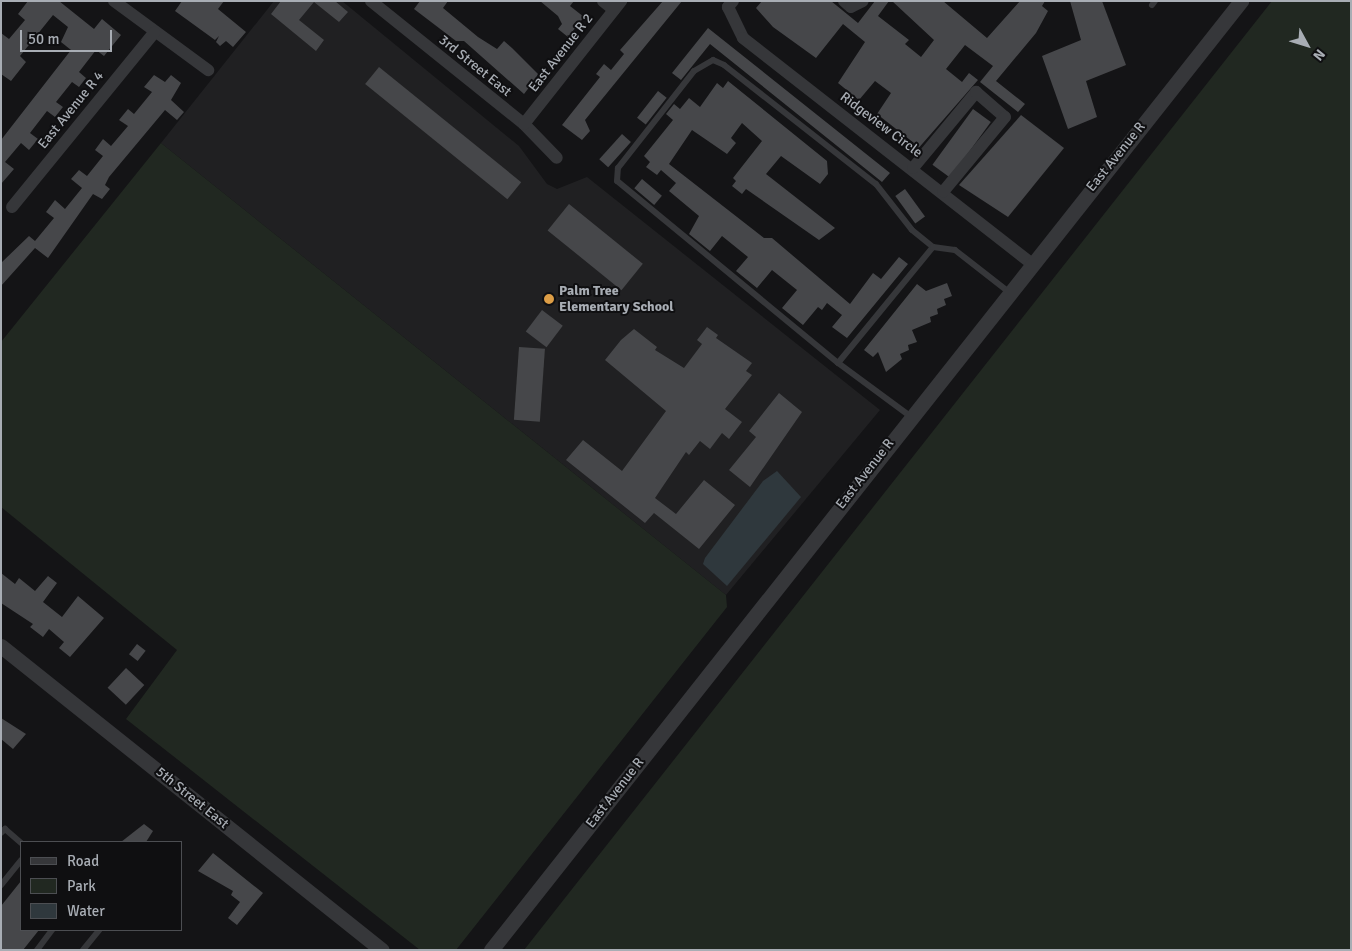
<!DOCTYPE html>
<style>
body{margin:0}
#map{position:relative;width:1352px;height:951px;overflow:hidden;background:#141416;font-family:Signika,sans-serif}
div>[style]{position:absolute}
.built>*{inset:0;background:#202022}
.green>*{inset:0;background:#212821}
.water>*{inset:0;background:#2f383d}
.building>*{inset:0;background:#46474a;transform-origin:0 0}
.service>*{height:6px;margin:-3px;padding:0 3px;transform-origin:3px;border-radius:3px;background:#36373a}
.minor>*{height:12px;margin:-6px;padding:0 6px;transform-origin:6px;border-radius:6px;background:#36373a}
.tertiary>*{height:15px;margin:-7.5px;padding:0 7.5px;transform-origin:7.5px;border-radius:7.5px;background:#36373a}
.dots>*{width:14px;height:14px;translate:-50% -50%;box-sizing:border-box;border:2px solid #0f0f11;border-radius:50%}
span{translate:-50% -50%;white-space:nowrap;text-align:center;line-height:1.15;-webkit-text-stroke:4px #0f0f11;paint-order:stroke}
.street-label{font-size:14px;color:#a8adb4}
.poi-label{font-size:14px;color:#a8adb4;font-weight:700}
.left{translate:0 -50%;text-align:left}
.frame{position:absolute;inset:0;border:2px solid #a8adb4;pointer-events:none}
.legend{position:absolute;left:20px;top:841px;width:162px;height:90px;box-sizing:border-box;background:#0f0f11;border:1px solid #4c4e52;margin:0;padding:6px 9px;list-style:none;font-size:15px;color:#a8adb4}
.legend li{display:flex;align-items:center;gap:10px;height:25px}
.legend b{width:25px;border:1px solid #4c4e52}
.north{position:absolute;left:1282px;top:20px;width:50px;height:50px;-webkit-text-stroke:4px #0f0f11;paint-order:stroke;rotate:129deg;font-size:14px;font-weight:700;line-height:20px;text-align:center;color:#a8adb4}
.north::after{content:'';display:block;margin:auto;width:18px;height:22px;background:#a8adb4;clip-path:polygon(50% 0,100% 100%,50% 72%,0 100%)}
.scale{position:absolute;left:20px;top:30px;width:92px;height:22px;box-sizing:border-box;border:2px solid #a8adb4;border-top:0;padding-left:6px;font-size:15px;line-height:18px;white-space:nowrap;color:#a8adb4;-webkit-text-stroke:4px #0f0f11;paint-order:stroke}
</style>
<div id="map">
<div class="built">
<div style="clip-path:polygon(274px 1px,342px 1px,519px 146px,547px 184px,557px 189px,587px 177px,880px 410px,726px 595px,161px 143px)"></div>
</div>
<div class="green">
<div style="clip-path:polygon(1272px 1px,1351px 1px,1351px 950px,524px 950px)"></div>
<div style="clip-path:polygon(161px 143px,726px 595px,727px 607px,456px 950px,420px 950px,126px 719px,177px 650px,1px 507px,1px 342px)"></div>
</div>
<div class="water">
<div style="clip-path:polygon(777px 471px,801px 497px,727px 586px,703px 564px,705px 558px,763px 481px)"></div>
</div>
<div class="building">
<div style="clip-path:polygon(28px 1px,59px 1px,94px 29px,102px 19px,121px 35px,104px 56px,96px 50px,79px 72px,86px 78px,79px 87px,72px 82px,56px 102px,63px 107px,55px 117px,47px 111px,30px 133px,38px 139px,29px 150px,21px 143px,5px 162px,14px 169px,1px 184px,1px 140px,71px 50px,61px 42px,68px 27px,53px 15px,20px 56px,26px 62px,11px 81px,1px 74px,1px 33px,9px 39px,25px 20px,18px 14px)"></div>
<div style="clip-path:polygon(182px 1px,224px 1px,218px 9px,246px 32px,233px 47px,226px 41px,220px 46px,216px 42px,219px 36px,215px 40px,175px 11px)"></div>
<div style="clip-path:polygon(281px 1px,335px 1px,348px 12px,339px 22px,314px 2px,299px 20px,324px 40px,316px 51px,271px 14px)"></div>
<div style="clip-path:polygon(420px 1px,448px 1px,443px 8px,478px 37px,497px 49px,504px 41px,512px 48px,538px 74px,534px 81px,524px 94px,464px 41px,456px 41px,414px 9px)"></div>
<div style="clip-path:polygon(540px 1px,574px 1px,570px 6px,584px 17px,568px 37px,558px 29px,562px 24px,558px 16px)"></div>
<div style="clip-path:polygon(663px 1px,682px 1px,585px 120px,590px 131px,582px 140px,562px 125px,600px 77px,596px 74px,604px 64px,611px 70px,624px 54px,620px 50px)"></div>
<div style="clip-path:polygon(762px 1px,831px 1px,858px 23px,875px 1px,889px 1px,878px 16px,909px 40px,905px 44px,921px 57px,934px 40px,892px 1px,943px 1px,987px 38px,1020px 1px,1045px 1px,1042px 6px,1048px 11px,1036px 33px,996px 81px,1025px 104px,1018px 112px,980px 82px,993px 66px,965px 45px,946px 69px,962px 82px,969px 73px,978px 80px,916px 151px,911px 147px,914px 143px,877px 114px,891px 93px,875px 81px,859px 100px,838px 83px,865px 42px,843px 24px,816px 58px,773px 27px,756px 8px)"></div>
<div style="clip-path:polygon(1070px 1px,1102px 1px,1126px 65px,1086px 81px,1097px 117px,1068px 129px,1042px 56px,1081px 40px)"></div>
<div style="clip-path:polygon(708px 28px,890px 173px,882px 182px,710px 44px,681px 80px,672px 73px)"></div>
<div style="left:379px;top:67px;width:183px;height:22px;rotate:39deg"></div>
<div style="clip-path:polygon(154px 75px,165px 82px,171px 75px,181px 83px,171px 100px,184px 112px,177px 120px,165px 110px,109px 177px,105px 185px,110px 189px,102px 199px,93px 194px,48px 258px,35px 248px,1px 286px,1px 263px,29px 236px,35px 241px,54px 218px,46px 212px,55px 200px,65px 209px,82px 188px,71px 179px,79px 170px,87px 176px,103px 156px,95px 150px,103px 139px,111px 146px,128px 126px,119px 120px,128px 109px,134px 114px,152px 92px,144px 87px)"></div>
<div style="clip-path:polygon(728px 81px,827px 161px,828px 174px,820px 184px,781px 156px,766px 174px,835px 228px,819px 240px,746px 189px,742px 194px,732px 186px,736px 181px,733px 178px,762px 141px,742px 123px,731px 138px,736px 143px,727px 154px,692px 130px,669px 164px,764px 238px,772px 238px,850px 304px,873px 273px,881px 279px,899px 257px,908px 264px,847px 338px,832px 327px,842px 315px,827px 303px,822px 310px,818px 307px,803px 325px,782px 308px,797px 290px,772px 270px,757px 288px,736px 271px,748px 257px,722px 236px,710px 251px,689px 234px,699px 216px,669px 191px,676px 183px,661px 170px,657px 175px,646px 167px,650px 162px,644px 156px,673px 120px,666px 114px,674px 104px,680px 109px,689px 98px,700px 107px,717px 83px,723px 88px)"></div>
<div style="left:658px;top:91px;width:11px;height:34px;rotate:38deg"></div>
<div style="left:973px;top:109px;width:22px;height:69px;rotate:36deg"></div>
<div style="clip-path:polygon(1021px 115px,1064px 148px,1008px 217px,959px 185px)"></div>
<div style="left:622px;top:134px;width:12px;height:34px;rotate:42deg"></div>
<div style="left:642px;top:179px;width:26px;height:12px;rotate:40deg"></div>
<div style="left:905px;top:189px;width:34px;height:12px;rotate:54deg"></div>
<div style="left:569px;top:204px;width:95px;height:34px;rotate:39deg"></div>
<div style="clip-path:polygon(947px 283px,952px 296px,944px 299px,946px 305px,937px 309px,938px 314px,930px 317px,931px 322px,912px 330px,917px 342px,908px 345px,909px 350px,900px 354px,902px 359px,886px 372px,878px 352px,873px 357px,864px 350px,917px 284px,926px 291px)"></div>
<div style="left:542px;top:310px;width:26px;height:27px;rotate:37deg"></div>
<div style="clip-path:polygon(707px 327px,718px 335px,716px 338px,752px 363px,746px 371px,752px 375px,725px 409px,742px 422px,729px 439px,722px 433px,710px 449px,700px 441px,689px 455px,686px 452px,655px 498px,676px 514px,704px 480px,735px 505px,699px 549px,654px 513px,645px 523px,566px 460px,583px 440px,622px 471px,666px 411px,605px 360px,621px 340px,634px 329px,657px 347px,655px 350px,684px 368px,702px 344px,697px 340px)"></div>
<div style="left:519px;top:347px;width:26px;height:73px;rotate:4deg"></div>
<div style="clip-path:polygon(779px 393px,802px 412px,750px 487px,729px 470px,756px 437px,749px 431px)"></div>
<div style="clip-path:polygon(1px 573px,15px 584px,19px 578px,35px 591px,48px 576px,57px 583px,43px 602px,62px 617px,78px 596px,104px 618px,70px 657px,59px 648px,64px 642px,49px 629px,43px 637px,30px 627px,33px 624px,1px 603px)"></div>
<div style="left:137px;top:644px;width:11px;height:13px;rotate:38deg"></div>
<div style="left:126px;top:668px;width:25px;height:27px;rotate:43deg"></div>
<div style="clip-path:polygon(1px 718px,26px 734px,13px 749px,1px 739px)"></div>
<div style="clip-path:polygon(144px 824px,153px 831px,146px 842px,121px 842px)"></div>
<div style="clip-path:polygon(213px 853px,263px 893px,237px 925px,228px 918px,240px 902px,231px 895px,233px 891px,198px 871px)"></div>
<div style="clip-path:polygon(21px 881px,21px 930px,39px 930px,23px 950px,1px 950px,1px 906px)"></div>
</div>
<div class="service">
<div style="left:1152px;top:5px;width:5px;rotate:-53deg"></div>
<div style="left:838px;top:363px;width:286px;rotate:-140.5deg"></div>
<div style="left:617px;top:181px;width:13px;rotate:-86deg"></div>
<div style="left:618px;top:168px;width:123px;rotate:-51.9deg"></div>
<div style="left:694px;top:71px;width:22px;rotate:-30deg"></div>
<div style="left:713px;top:60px;width:12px;rotate:24deg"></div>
<div style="left:724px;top:65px;width:193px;rotate:38.1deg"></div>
<div style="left:876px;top:184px;width:58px;rotate:52deg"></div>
<div style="left:912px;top:230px;width:27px;rotate:39deg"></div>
<div style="left:910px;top:416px;width:89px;rotate:-143.6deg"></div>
<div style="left:838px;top:363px;width:150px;rotate:-50.7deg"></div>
<div style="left:933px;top:247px;width:22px;rotate:8deg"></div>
<div style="left:955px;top:250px;width:68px;rotate:37.9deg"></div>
<div style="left:1px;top:833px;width:6px;rotate:-45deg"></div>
<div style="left:5px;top:829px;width:21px;rotate:41deg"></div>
<div style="left:1px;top:885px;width:32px;rotate:-51deg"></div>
<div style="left:37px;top:950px;width:25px;rotate:-53deg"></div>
<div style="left:83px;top:950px;width:26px;rotate:-51deg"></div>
</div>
<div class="minor">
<div style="left:114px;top:1px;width:117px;rotate:36.3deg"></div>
<div style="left:371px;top:1px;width:196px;rotate:38.8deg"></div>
<div style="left:524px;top:124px;width:47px;rotate:45.9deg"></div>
<div style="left:603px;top:1px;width:14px;rotate:39deg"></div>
<div style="left:733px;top:1px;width:8px;rotate:130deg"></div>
<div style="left:728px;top:7px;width:34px;rotate:64deg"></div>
<div style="left:743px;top:38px;width:365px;rotate:38deg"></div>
<div style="left:844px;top:1px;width:9px;rotate:41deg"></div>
<div style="left:851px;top:7px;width:13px;rotate:-27deg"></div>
<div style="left:524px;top:124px;width:157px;rotate:-51.7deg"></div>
<div style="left:913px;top:168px;width:99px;rotate:-50.3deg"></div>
<div style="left:976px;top:92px;width:38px;rotate:41deg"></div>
<div style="left:1005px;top:117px;width:97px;rotate:129.6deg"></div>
<div style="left:12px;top:207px;width:225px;rotate:-50.8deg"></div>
</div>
<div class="tertiary">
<div style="left:1px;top:646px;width:487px;rotate:38.6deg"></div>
<div style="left:491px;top:950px;width:1210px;rotate:-51.68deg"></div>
</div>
<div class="dots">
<div style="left:549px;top:299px;background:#dc9d46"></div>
</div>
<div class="street-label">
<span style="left:561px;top:53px;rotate:-52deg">East Avenue R 2</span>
<span style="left:475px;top:66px;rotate:39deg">3rd Street East</span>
<span style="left:71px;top:110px;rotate:-51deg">East Avenue R 4</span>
<span style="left:881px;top:125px;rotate:37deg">Ridgeview Circle</span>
<span style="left:1116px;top:157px;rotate:-51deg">East Avenue R</span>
<span style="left:865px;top:474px;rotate:-52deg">East Avenue R</span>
<span style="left:615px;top:793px;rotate:-52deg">East Avenue R</span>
<span style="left:192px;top:798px;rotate:39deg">5th Street East</span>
</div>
<div class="poi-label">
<span class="left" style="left:559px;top:299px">Palm Tree<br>Elementary School</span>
</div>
<div class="frame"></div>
<ul class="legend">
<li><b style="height:6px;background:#36373a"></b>Road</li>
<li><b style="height:14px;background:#212821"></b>Park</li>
<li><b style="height:14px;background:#2f383d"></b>Water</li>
</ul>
<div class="north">N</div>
<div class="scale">50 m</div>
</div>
